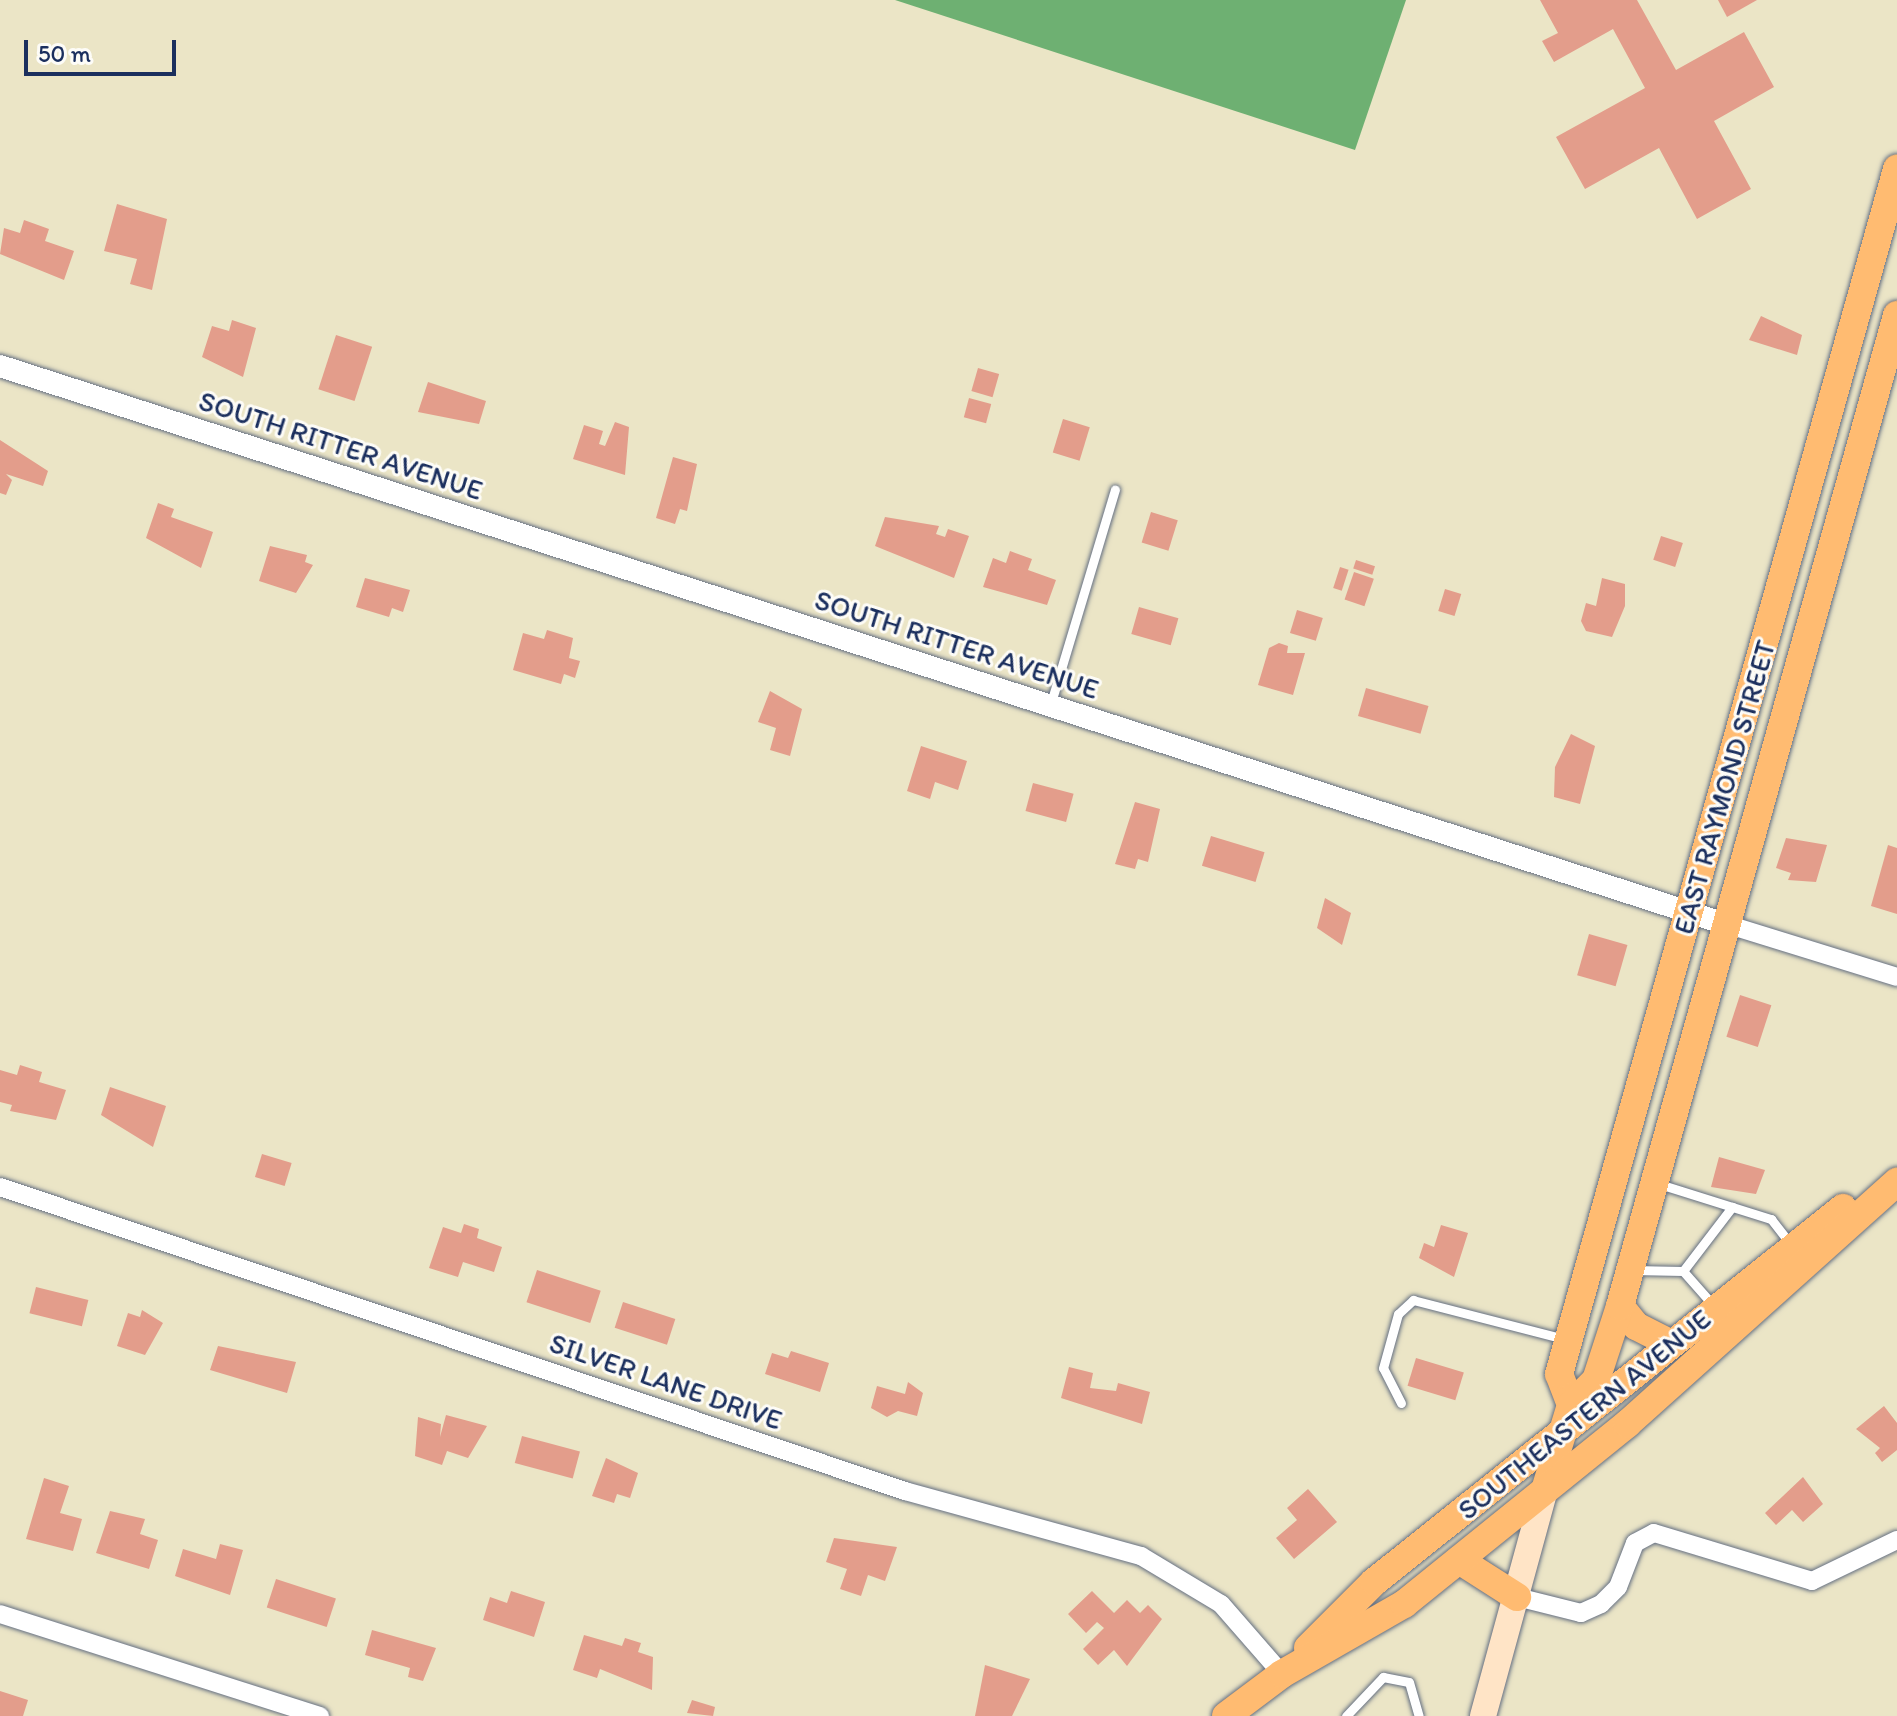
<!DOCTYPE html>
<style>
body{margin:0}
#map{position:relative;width:1897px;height:1716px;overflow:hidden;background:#ebe5c6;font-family:Itim,sans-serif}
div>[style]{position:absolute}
.forest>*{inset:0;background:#6eb072}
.building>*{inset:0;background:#e39d8b;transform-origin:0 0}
.roads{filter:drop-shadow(0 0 2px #646f82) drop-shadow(0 0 2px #646f82)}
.service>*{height:9px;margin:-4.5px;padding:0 4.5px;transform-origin:4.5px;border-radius:4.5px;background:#fff}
.minor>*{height:18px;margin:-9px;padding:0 9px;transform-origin:9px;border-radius:9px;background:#fff}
.tertiary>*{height:22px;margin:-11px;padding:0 11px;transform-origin:11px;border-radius:11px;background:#fff}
.secondary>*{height:26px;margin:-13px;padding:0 13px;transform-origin:13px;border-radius:13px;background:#ffe4c6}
.primary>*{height:28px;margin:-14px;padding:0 14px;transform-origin:14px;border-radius:14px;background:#ffbb71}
span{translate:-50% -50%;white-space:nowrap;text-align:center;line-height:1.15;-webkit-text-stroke:6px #fdfcf7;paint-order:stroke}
.street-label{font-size:28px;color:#1b2f5e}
.scale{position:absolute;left:24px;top:40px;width:152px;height:36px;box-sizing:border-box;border:4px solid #1b2f5e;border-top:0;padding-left:10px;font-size:24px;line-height:28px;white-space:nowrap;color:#1b2f5e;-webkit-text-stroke:6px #fdfcf7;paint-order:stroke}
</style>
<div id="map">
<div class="forest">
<div style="clip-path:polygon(895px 0,1406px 0,1355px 150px)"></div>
</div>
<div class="building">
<div style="clip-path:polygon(1540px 0,1637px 0,1676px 70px,1744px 32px,1774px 87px,1714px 121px,1751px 189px,1697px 219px,1659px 148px,1585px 189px,1556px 137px,1645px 88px,1613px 29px,1554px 62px,1542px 41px,1558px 33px)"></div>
<div style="clip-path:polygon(1718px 0,1757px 0,1727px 17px)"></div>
<div style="clip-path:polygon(117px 204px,167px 219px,152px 290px,130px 284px,137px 259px,104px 251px)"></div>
<div style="clip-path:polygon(24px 220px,49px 229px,45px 241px,74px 251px,64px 280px,0 254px,4px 228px,20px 233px)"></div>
<div style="clip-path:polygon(1761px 316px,1802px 335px,1797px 355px,1749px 340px)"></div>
<div style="clip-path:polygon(232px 320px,256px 328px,243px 377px,202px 357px,212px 326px,229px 331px)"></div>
<div style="left:336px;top:335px;width:38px;height:57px;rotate:18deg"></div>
<div style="left:978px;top:368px;width:22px;height:24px;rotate:16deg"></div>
<div style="clip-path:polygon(428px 382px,486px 401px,479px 424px,418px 412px)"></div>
<div style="left:969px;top:398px;width:23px;height:20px;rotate:15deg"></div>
<div style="left:1063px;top:419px;width:28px;height:35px;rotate:17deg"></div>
<div style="clip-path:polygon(615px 422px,629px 427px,625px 475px,573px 459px,584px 425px,603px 431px,599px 444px,605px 446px)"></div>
<div style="clip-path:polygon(0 440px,48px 471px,43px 486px,6px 474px,12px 480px,6px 495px,0 493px)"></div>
<div style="clip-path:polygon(673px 457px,697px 464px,687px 511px,680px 509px,675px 524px,656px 518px)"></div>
<div style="clip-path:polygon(158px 503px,174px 509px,171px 517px,213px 532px,201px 568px,146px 538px)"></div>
<div style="left:1151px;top:512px;width:28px;height:32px;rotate:17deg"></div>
<div style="clip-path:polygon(885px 517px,939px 526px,936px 534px,945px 537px,948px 529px,969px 536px,954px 578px,875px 546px)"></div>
<div style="left:1661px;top:536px;width:23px;height:25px;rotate:18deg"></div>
<div style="clip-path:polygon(270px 546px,307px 555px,305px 562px,313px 565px,296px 593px,259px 581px)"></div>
<div style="clip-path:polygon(1010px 551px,1032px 559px,1028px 570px,1056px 580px,1047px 605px,983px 587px,993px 558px,1006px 563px)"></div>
<div style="left:1356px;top:560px;width:20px;height:9px;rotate:18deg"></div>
<div style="left:1340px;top:567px;width:9px;height:22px;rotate:18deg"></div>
<div style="left:1354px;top:572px;width:21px;height:29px;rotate:19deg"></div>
<div style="clip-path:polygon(365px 578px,410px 590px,403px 612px,392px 608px,389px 617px,356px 607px)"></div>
<div style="clip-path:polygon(1602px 578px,1625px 584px,1625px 606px,1612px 637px,1586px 631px,1581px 621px,1586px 603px,1596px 606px)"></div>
<div style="left:1445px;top:589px;width:17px;height:23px;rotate:17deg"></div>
<div style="left:1139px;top:607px;width:41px;height:28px;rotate:16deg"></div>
<div style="left:1297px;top:610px;width:27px;height:24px;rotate:17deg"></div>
<div style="clip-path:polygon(547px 630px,573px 638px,569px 658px,580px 661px,575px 678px,564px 674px,561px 684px,513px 670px,523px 633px,544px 639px)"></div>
<div style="clip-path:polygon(1279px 643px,1288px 646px,1287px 653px,1305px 653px,1293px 695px,1258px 685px,1269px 648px)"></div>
<div style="left:1366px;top:688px;width:65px;height:29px;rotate:16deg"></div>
<div style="clip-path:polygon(770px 691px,802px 709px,790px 756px,770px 750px,776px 728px,758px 722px)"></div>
<div style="clip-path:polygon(1571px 734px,1595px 746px,1580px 804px,1554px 797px,1555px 767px)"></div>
<div style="clip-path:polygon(921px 746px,967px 761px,958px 790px,935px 782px,930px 799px,907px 791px)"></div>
<div style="left:1033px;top:783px;width:42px;height:29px;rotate:15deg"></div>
<div style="clip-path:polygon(1135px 802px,1160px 809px,1148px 862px,1138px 859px,1135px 869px,1115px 864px)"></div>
<div style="left:1211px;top:836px;width:56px;height:31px;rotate:17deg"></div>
<div style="clip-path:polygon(1786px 838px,1827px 845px,1816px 882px,1788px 880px,1791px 873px,1776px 868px)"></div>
<div style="clip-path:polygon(1888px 845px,1897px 848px,1897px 914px,1871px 906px)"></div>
<div style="clip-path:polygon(1325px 898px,1351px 913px,1342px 945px,1317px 928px)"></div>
<div style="left:1589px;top:934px;width:40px;height:43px;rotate:16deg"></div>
<div style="left:1740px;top:995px;width:33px;height:44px;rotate:18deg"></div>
<div style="clip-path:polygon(20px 1065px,42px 1072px,39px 1082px,66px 1090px,56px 1120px,10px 1111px,12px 1105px,0 1102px,0 1070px,17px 1075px)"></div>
<div style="clip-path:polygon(110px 1087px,166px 1106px,153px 1147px,101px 1115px)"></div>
<div style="left:262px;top:1154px;width:31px;height:24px;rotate:17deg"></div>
<div style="clip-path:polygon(1719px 1157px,1765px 1170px,1756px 1194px,1711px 1187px)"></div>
<div style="clip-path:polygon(464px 1224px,479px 1229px,477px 1238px,502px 1247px,494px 1272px,463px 1262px,458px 1277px,429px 1268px,443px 1227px,461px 1233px)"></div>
<div style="clip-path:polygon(1441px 1225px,1468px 1233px,1454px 1277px,1419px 1258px,1424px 1243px,1434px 1247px)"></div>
<div style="left:537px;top:1270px;width:67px;height:34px;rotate:18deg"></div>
<div style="left:36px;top:1287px;width:54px;height:27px;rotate:14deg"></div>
<div style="left:623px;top:1302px;width:55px;height:27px;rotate:18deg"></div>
<div style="clip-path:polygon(142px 1310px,163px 1323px,145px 1355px,117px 1346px,128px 1313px,140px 1317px)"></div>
<div style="clip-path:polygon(218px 1346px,296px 1362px,287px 1393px,210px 1370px)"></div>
<div style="clip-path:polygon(791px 1351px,829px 1363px,820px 1392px,765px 1374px,772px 1353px,788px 1358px)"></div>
<div style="left:1416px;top:1358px;width:50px;height:29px;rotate:17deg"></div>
<div style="clip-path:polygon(1069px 1367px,1093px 1373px,1090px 1388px,1116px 1391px,1118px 1383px,1150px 1392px,1142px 1424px,1061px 1398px)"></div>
<div style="clip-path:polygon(908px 1382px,923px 1393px,917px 1416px,898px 1411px,887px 1417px,871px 1408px,877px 1386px,905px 1394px)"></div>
<div style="clip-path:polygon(1884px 1406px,1897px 1423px,1897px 1450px,1882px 1462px,1875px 1453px,1880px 1448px,1856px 1429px)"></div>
<div style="clip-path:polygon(446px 1415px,487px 1426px,468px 1458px,447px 1451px,442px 1465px,415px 1456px,418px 1417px,441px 1424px,440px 1437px)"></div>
<div style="left:522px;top:1436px;width:60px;height:28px;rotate:15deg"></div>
<div style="clip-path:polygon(606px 1458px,638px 1473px,630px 1498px,617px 1494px,614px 1503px,592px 1496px)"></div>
<div style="clip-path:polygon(1803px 1477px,1823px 1504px,1803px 1522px,1792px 1510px,1776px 1525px,1765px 1513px)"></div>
<div style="clip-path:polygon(44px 1478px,69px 1486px,60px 1513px,82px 1519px,73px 1551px,26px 1539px)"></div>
<div style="clip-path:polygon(1308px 1489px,1337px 1522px,1294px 1559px,1276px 1538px,1297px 1520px,1287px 1508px)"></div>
<div style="clip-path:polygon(110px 1511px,145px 1519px,140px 1534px,158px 1540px,149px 1569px,96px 1553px)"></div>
<div style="clip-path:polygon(834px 1538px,897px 1547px,885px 1581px,868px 1575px,861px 1596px,840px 1589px,847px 1569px,826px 1562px)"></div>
<div style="clip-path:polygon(220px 1544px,243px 1550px,230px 1595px,175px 1576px,183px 1549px,216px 1559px)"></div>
<div style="left:276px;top:1579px;width:63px;height:30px;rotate:18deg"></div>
<div style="clip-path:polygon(511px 1591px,545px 1602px,534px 1637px,483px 1620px,490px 1597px,507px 1603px)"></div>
<div style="clip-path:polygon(1092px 1591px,1114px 1613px,1127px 1600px,1140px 1613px,1148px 1605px,1162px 1619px,1127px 1666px,1114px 1650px,1098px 1665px,1083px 1649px,1104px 1628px,1097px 1622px,1086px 1633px,1068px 1614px)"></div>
<div style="clip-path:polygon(372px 1630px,436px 1648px,423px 1681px,408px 1677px,410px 1668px,365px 1655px)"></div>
<div style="clip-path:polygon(584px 1635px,622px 1646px,625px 1638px,641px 1643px,638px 1652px,653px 1657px,652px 1690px,600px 1669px,597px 1678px,573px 1670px)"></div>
<div style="clip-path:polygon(985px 1665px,1030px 1679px,1012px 1716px,975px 1716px)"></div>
<div style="clip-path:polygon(0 1691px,28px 1700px,23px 1716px,0 1716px)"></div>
<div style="clip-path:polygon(692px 1700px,715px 1707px,713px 1716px,687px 1713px)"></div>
</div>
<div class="roads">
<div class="service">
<div style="left:1050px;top:706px;width:226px;rotate:-73.3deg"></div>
<div style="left:1656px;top:1183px;width:121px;rotate:17.4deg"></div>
<div style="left:1771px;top:1219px;width:33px;rotate:52deg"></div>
<div style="left:1632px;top:1270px;width:51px;rotate:1.1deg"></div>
<div style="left:1683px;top:1271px;width:47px;rotate:48.5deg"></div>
<div style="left:1683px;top:1271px;width:81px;rotate:-52.6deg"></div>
<div style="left:1401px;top:1403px;width:39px;rotate:-117deg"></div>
<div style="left:1383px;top:1368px;width:56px;rotate:-74.5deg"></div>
<div style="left:1398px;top:1314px;width:21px;rotate:-43deg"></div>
<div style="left:1413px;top:1300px;width:157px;rotate:14.4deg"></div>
<div style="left:1346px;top:1716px;width:54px;rotate:-46.5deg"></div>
<div style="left:1383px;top:1677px;width:26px;rotate:11deg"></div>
<div style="left:1409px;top:1682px;width:35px;rotate:74deg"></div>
</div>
<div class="minor">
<div style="left:1726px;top:924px;width:179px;rotate:17.2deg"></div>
<div style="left:0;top:1187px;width:955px;rotate:18.57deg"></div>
<div style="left:905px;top:1491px;width:245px;rotate:15.4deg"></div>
<div style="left:1141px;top:1556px;width:93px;rotate:31deg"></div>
<div style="left:1221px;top:1604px;width:93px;rotate:48.9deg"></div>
<div style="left:1517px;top:1597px;width:66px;rotate:14deg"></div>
<div style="left:1581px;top:1613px;width:22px;rotate:-24deg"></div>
<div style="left:1601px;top:1604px;width:24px;rotate:-45deg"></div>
<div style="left:1618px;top:1587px;width:47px;rotate:-68.9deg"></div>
<div style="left:1635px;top:1543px;width:21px;rotate:-28deg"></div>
<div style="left:1654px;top:1533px;width:165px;rotate:16.9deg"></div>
<div style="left:1812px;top:1581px;width:94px;rotate:-25.8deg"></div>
<div style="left:0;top:1614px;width:336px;rotate:17.7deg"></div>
</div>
<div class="tertiary">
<div style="left:0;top:366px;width:1814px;rotate:17.92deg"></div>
</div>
<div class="secondary">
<div style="left:1483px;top:1716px;width:234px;rotate:-74.7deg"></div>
</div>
<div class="primary">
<div style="left:1620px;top:1306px;width:26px;rotate:51deg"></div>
<div style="left:1636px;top:1326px;width:36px;rotate:27deg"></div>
<div style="left:1571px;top:1405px;width:33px;rotate:-111deg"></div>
<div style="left:1559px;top:1374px;width:1252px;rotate:-74.33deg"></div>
<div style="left:1545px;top:1490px;width:89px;rotate:-73deg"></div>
<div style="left:1571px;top:1405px;width:35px;rotate:-45deg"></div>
<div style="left:1596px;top:1380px;width:78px;rotate:-72deg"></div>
<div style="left:1620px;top:1306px;width:1029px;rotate:-74.38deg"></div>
<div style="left:1459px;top:1560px;width:69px;rotate:32.5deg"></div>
<div style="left:1308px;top:1648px;width:93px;rotate:-45deg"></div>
<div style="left:1374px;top:1582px;width:600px;rotate:-38.57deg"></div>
<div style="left:1226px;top:1716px;width:70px;rotate:-36.9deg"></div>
<div style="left:1282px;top:1674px;width:141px;rotate:-29.8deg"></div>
<div style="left:1404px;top:1604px;width:287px;rotate:-38.9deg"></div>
<div style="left:1627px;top:1424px;width:363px;rotate:-41.9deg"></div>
</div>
</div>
<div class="street-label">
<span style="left:341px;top:445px;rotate:18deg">SOUTH RITTER AVENUE</span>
<span style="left:957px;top:644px;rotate:18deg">SOUTH RITTER AVENUE</span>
<span style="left:1724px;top:787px;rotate:-74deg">EAST RAYMOND STREET</span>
<span style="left:666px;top:1381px;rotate:19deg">SILVER LANE DRIVE</span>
<span style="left:1584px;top:1414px;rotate:-39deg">SOUTHEASTERN AVENUE</span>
</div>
<div class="scale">50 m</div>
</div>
